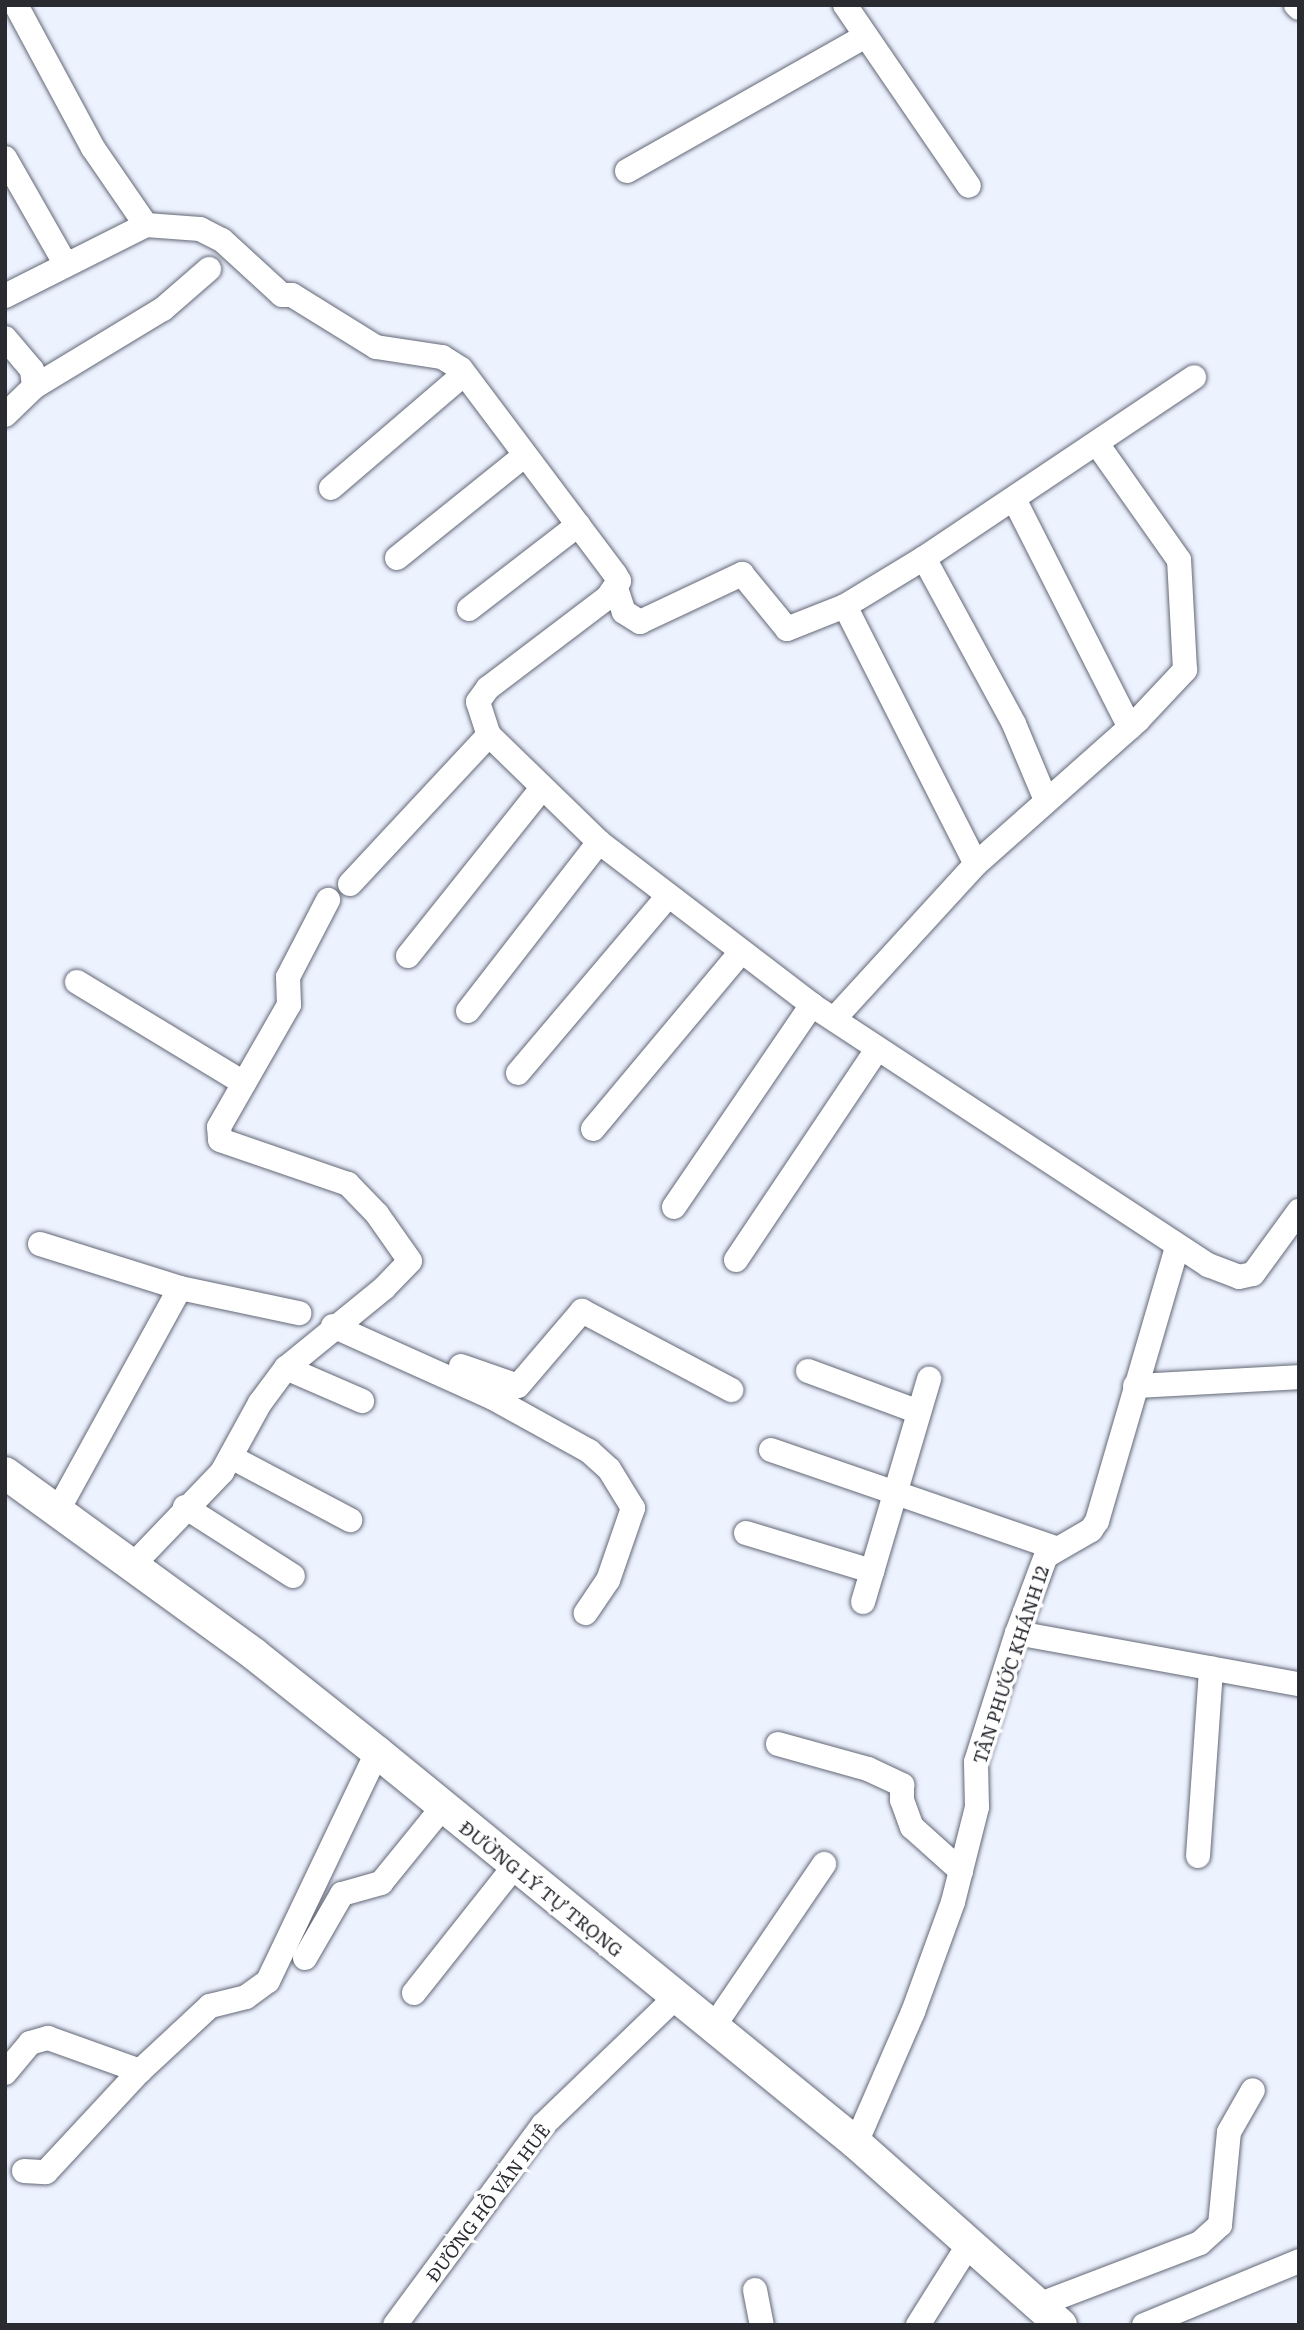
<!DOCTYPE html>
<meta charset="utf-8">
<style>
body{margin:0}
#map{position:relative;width:1304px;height:2330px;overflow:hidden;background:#edf2ff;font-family:Literata,serif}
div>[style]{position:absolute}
.roads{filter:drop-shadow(0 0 2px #636876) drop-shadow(0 0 2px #636876)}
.minor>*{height:24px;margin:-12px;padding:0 12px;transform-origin:12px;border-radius:12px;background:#fff}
.major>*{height:32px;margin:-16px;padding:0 16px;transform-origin:16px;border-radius:16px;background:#fff}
span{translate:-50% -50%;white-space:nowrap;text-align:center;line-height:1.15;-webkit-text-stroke:7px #fff;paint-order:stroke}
.street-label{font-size:18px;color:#292b31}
.frame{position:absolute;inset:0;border:7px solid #292b31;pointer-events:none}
</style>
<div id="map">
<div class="roads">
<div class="minor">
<div style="left:16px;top:5px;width:162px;rotate:61.7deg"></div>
<div style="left:93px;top:148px;width:93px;rotate:55.5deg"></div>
<div style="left:146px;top:225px;width:54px;rotate:4.2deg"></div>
<div style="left:200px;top:229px;width:25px;rotate:27deg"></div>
<div style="left:222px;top:240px;width:81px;rotate:42.5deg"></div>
<div style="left:282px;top:295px;width:10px"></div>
<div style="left:292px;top:295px;width:99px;rotate:31.8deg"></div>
<div style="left:376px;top:347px;width:67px;rotate:8.6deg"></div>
<div style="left:442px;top:357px;width:22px;rotate:32deg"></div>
<div style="left:461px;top:369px;width:256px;rotate:53.1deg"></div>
<div style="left:615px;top:574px;width:8px;rotate:60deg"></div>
<div style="left:619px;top:581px;width:19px;rotate:125deg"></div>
<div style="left:608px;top:597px;width:151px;rotate:142.8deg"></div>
<div style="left:488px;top:688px;width:17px;rotate:126deg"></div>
<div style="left:478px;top:702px;width:35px;rotate:72deg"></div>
<div style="left:489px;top:735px;width:153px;rotate:44.2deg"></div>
<div style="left:599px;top:842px;width:268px;rotate:37.4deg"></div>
<div style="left:812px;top:1005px;width:474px;rotate:33.3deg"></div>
<div style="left:1208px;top:1265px;width:33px;rotate:21deg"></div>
<div style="left:1239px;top:1277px;width:14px;rotate:-12deg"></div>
<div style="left:1253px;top:1274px;width:78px;rotate:-53.9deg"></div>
<div style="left:845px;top:5px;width:219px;rotate:55.6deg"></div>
<div style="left:1296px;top:5px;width:4px;rotate:45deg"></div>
<div style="left:5px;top:158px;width:123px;rotate:60.3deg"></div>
<div style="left:627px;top:171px;width:274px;rotate:-29.5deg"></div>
<div style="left:5px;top:296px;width:158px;rotate:-26.7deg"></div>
<div style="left:5px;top:338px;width:42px;rotate:49.8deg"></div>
<div style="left:32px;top:370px;width:17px;rotate:83deg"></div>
<div style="left:34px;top:387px;width:40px;rotate:136deg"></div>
<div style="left:34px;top:387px;width:151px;rotate:-31.2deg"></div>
<div style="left:163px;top:309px;width:61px;rotate:-41deg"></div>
<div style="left:331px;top:488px;width:175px;rotate:-40.6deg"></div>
<div style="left:1015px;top:501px;width:254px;rotate:63.1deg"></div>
<div style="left:397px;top:558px;width:164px;rotate:-38.8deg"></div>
<div style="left:924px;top:558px;width:325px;rotate:-33.8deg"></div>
<div style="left:616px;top:588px;width:25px;rotate:72deg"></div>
<div style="left:624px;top:612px;width:19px;rotate:32deg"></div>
<div style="left:640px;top:622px;width:113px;rotate:-25.2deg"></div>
<div style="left:742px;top:574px;width:71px;rotate:50.7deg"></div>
<div style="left:787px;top:629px;width:62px;rotate:-21.6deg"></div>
<div style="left:845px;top:606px;width:92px;rotate:-31.3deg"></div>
<div style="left:924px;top:558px;width:189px;rotate:61.5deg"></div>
<div style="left:1014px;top:724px;width:82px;rotate:67.2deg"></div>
<div style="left:845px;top:606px;width:289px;rotate:63.1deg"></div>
<div style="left:469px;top:609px;width:138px;rotate:-37.6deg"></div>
<div style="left:350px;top:884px;width:204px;rotate:-47deg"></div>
<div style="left:408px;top:956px;width:215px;rotate:-51.4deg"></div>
<div style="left:77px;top:982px;width:195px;rotate:31.2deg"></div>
<div style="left:468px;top:1011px;width:214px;rotate:-52.2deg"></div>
<div style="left:834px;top:1019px;width:210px;rotate:-47.5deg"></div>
<div style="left:976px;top:864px;width:217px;rotate:-41.6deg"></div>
<div style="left:1138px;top:720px;width:69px;rotate:-46.8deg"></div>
<div style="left:1185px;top:670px;width:110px;rotate:-93.1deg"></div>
<div style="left:1179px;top:560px;width:141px;rotate:-125.2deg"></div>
<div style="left:518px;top:1073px;width:232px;rotate:-49.7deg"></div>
<div style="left:593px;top:1129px;width:231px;rotate:-50.1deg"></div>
<div style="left:674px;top:1207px;width:245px;rotate:-55.7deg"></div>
<div style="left:40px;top:1244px;width:147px;rotate:17.4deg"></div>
<div style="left:180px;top:1288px;width:122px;rotate:11.9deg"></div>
<div style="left:736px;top:1260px;width:254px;rotate:-56.2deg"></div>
<div style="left:333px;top:1326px;width:175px;rotate:24.2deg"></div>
<div style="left:493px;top:1398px;width:110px;rotate:28.9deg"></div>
<div style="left:589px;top:1451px;width:27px;rotate:42deg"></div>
<div style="left:609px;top:1469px;width:46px;rotate:58.4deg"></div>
<div style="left:633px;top:1508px;width:76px;rotate:109.1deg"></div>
<div style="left:608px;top:1580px;width:40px;rotate:124deg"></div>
<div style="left:461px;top:1366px;width:60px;rotate:19.3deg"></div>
<div style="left:518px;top:1386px;width:99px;rotate:-49.5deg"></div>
<div style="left:582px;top:1311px;width:169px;rotate:27.9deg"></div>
<div style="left:286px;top:1368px;width:83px;rotate:23.5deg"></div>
<div style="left:808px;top:1371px;width:118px;rotate:20.3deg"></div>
<div style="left:1135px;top:1386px;width:164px;rotate:-3.1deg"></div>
<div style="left:771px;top:1450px;width:301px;rotate:19deg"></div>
<div style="left:231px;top:1457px;width:135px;rotate:27.9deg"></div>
<div style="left:185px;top:1507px;width:128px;rotate:32.6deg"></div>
<div style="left:58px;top:1510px;width:253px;rotate:-61.2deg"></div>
<div style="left:746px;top:1533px;width:132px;rotate:16.8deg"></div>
<div style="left:132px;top:1566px;width:130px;rotate:-46.2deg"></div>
<div style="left:222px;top:1472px;width:79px;rotate:-61.2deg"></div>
<div style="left:260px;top:1403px;width:44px;rotate:-53.4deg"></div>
<div style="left:286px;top:1368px;width:127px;rotate:-39.2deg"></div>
<div style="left:384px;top:1288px;width:37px;rotate:-46deg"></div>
<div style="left:410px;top:1261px;width:57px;rotate:-125.1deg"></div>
<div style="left:377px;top:1214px;width:42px;rotate:-134deg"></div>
<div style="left:348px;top:1184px;width:135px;rotate:-161deg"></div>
<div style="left:220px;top:1140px;width:13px;rotate:-94deg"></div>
<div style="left:219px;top:1127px;width:141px;rotate:-60.2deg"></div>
<div style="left:289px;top:1005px;width:28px;rotate:-92deg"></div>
<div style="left:288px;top:977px;width:87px;rotate:-62.5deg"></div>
<div style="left:863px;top:1602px;width:233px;rotate:-73.5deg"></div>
<div style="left:1017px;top:1633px;width:287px;rotate:10.3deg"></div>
<div style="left:778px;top:1744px;width:93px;rotate:15.5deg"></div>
<div style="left:868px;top:1769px;width:38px;rotate:25deg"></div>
<div style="left:902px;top:1785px;width:15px;rotate:90deg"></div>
<div style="left:902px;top:1800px;width:29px;rotate:70deg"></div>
<div style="left:912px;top:1827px;width:66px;rotate:41.9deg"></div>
<div style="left:1198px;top:1856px;width:188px;rotate:-86deg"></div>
<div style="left:305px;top:1958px;width:74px;rotate:-60deg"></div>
<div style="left:342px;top:1894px;width:41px;rotate:-15.8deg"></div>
<div style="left:381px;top:1883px;width:97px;rotate:-50.9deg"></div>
<div style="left:414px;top:1993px;width:161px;rotate:-51.6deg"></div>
<div style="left:714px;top:2026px;width:196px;rotate:-55.8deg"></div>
<div style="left:5px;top:2073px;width:39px;rotate:-50deg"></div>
<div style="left:30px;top:2043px;width:19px;rotate:-16deg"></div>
<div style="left:48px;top:2038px;width:98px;rotate:19.7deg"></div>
<div style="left:140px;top:2071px;width:96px;rotate:-42.9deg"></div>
<div style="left:210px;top:2006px;width:37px;rotate:-14deg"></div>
<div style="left:246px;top:1997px;width:27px;rotate:-36deg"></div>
<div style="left:268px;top:1981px;width:254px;rotate:-64.5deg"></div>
<div style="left:856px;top:2143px;width:143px;rotate:-66.5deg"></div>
<div style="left:913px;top:2012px;width:117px;rotate:-70deg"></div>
<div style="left:953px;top:1902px;width:98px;rotate:-75.8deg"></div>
<div style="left:977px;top:1807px;width:45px;rotate:-91.3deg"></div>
<div style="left:976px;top:1762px;width:135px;rotate:-72.4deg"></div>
<div style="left:1017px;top:1633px;width:82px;rotate:-69.4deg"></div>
<div style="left:1046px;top:1556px;width:52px;rotate:-30deg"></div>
<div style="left:1091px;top:1530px;width:11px;rotate:-56deg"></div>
<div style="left:1097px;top:1521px;width:284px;rotate:-73.7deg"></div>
<div style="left:24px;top:2171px;width:22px;rotate:3deg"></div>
<div style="left:46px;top:2172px;width:138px;rotate:-47.1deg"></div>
<div style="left:755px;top:2290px;width:36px;rotate:79deg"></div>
<div style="left:1038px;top:2305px;width:173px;rotate:-20.9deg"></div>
<div style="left:1200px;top:2243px;width:27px;rotate:-42deg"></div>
<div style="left:1220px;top:2225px;width:93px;rotate:-84.5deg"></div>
<div style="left:1229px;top:2132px;width:48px;rotate:-60.3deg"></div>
<div style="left:395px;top:2325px;width:249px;rotate:-53.5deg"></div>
<div style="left:543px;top:2125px;width:185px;rotate:-43.9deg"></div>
<div style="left:918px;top:2325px;width:96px;rotate:-57.8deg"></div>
<div style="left:1144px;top:2325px;width:168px;rotate:-22.4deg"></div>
</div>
<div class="major">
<div style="left:5px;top:1473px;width:308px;rotate:36deg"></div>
<div style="left:254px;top:1654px;width:157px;rotate:38.5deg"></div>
<div style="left:377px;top:1752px;width:618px;rotate:39.22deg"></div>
<div style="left:856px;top:2143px;width:274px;rotate:41.6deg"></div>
</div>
</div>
<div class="street-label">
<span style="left:1011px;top:1665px;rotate:-72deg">TÂN PHƯỚC KHÁNH 12</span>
<span style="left:541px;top:1889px;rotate:39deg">ĐƯỜNG LÝ TỰ TRỌNG</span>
<span style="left:488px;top:2203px;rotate:-53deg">ĐƯỜNG HỒ VĂN HUÊ</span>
</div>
<div class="frame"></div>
</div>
